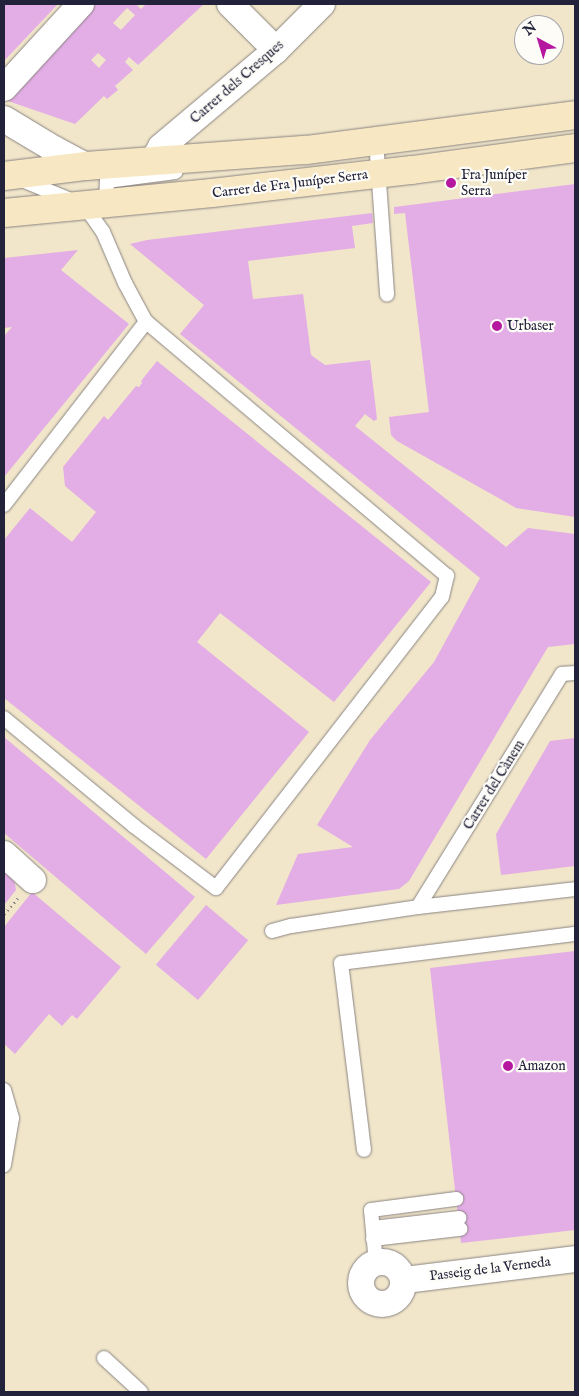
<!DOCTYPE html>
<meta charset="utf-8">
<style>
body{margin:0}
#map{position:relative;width:579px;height:1396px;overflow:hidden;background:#f1e6ca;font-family:"IM FELL English",serif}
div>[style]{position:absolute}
.building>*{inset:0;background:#e3ade6;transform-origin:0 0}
.path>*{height:3px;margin-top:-1.5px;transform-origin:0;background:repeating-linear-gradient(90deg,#8a8482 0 1px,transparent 0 5px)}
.roads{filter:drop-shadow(0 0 1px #8a8482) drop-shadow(0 0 1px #8a8482)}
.lane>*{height:14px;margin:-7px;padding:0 7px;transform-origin:7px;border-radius:7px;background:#fff}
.street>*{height:26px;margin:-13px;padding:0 13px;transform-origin:13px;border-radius:13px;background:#fff}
.street>.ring{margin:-13px;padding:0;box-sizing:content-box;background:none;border:26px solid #fff;border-radius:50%}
.secondary>*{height:28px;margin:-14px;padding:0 14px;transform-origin:14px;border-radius:14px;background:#f7e8c3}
.dots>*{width:14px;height:14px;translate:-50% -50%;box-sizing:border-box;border:2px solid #fdfcf7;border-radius:50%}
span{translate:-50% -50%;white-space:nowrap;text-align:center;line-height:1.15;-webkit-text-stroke:4.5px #fdfcf7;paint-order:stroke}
.street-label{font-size:14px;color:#22223b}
.poi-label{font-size:14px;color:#22223b}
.left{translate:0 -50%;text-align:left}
.frame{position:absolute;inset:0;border:5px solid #22223b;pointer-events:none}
.north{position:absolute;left:514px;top:15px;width:50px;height:50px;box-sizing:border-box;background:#fdfcf7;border:1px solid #a5a5ac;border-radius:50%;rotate:321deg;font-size:14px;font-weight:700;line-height:20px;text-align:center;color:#22223b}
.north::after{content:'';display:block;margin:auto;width:18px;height:22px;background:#b5179e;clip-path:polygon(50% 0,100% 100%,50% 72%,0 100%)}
</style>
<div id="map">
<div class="building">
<div style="clip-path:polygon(4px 4px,58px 4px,4px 61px)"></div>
<div style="clip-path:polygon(evenodd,96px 4px,136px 4px,141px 9px,146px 4px,204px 4px,138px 65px,129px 57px,125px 62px,133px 70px,115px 86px,118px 90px,107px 99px,104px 96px,75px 124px,5px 100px,96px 4px,127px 8px,135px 15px,121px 30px,113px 23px,127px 8px,96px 4px,98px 53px,106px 60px,99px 68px,91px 60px,98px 53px)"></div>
<div style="clip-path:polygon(575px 184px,575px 517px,516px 508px,397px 441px,391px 435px,389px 417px,429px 412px,405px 213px,394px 214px,394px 207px)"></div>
<div style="clip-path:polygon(372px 213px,373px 223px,352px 226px,355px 248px,248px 261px,253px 299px,303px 294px,311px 355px,325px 365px,370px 360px,377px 419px,374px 421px,365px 414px,355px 426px,506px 547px,528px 528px,575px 534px,575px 644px,548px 647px,409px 881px,399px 889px,276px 905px,298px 854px,353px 847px,317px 825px,370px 740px,434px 662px,480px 578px,180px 334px,204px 305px,130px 244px,147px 240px)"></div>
<div style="clip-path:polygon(78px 250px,61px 270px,129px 324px,4px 477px,4px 336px,12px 327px,4px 328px,4px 258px)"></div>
<div style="clip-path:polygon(157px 361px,431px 582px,334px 702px,220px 613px,197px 642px,309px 732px,206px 859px,4px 698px,4px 540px,30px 508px,72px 542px,96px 512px,65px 486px,63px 467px,104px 416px,108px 420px,136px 386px,139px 387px,142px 383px,141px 381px)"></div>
<div style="clip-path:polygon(4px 737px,195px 897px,146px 954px,4px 833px)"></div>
<div style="clip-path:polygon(575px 738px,575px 866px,501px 875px,496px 834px,550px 741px)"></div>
<div style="clip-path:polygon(4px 870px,14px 878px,16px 890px,4px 905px)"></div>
<div style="clip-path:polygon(32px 892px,121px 967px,77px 1019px,72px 1015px,62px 1026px,49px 1014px,15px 1054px,4px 1044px,4px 927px)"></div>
<div style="left:206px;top:905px;width:55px;height:78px;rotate:40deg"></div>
<div style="clip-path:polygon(575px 951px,575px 1230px,461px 1243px,430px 968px)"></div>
</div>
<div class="path">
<div style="left:4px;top:914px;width:21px;rotate:-49deg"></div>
</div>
<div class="roads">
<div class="lane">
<div style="left:376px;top:140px;width:155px;rotate:85.9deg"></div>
<div style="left:106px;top:206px;width:25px;rotate:-88deg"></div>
<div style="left:107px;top:181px;width:69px;rotate:-7.5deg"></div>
<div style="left:4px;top:505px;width:232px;rotate:-52.2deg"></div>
<div style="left:4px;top:718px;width:169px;rotate:39.7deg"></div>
<div style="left:134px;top:826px;width:103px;rotate:37.1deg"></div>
<div style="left:216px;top:888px;width:368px;rotate:-52.2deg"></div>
<div style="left:442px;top:597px;width:22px;rotate:-77deg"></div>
<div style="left:447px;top:576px;width:394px;rotate:-139.8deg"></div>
<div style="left:146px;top:322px;width:44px;rotate:-118.3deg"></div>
<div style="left:125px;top:283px;width:56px;rotate:-113.3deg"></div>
<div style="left:103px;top:232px;width:32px;rotate:-125deg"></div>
<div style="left:85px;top:206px;width:68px;rotate:-157.6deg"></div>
<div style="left:418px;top:907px;width:274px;rotate:-58.3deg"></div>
<div style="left:562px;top:674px;width:13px;rotate:-4deg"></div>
<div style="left:272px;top:931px;width:20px;rotate:-15deg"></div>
<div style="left:291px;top:926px;width:128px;rotate:-8.5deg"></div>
<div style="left:418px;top:907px;width:158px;rotate:-6.5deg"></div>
<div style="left:4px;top:1090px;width:29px;rotate:74deg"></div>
<div style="left:12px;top:1118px;width:48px;rotate:99.7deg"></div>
<div style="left:364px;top:1150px;width:188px;rotate:-97deg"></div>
<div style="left:341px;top:963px;width:236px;rotate:-7.1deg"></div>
<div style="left:373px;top:1228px;width:87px;rotate:-6.6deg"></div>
<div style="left:373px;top:1239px;width:88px;rotate:-6.6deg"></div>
<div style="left:376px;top:1263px;width:53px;rotate:-95.4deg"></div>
<div style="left:371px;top:1210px;width:86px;rotate:-7.4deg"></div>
<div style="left:104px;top:1358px;width:50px;rotate:42.6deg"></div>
</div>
<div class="street">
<div style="left:230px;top:4px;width:65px;rotate:45deg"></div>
<div style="left:4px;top:88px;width:114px;rotate:-47.5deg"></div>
<div style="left:4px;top:119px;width:58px;rotate:31deg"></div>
<div style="left:54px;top:149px;width:36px;rotate:28deg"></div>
<div style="left:153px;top:161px;width:16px;rotate:-60deg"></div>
<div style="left:161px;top:147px;width:150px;rotate:-40.1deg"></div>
<div style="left:276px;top:50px;width:65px;rotate:-45deg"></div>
<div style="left:4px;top:854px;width:39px;rotate:42deg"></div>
<div class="ring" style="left:361px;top:1262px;width:16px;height:16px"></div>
<div style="left:405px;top:1280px;width:171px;rotate:-7deg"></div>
</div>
<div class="secondary">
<div style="left:4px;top:176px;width:83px;rotate:-7deg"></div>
<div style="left:86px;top:166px;width:221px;rotate:-4.2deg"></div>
<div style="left:306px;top:150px;width:271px;rotate:-7.4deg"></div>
<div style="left:4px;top:213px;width:209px;rotate:-5.5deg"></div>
<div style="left:212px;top:193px;width:201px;rotate:-6.6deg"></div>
<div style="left:412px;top:170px;width:164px;rotate:-7.7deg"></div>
</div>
</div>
<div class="dots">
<div style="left:451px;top:183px;background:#b5179e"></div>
<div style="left:497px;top:326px;background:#b5179e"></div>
<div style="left:508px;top:1066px;background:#b5179e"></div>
</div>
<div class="street-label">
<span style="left:237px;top:82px;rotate:-41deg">Carrer dels Cresques</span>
<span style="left:290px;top:184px;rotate:-7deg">Carrer de Fra Juníper Serra</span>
<span style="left:494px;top:785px;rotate:-58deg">Carrer del Cànem</span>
<span style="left:490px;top:1269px;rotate:-7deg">Passeig de la Verneda</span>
</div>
<div class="poi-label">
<span class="left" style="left:461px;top:183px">Fra Juníper<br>Serra</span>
<span class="left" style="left:507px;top:326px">Urbaser</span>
<span class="left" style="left:518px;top:1066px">Amazon</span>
</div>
<div class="frame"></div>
<div class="north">N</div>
</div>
